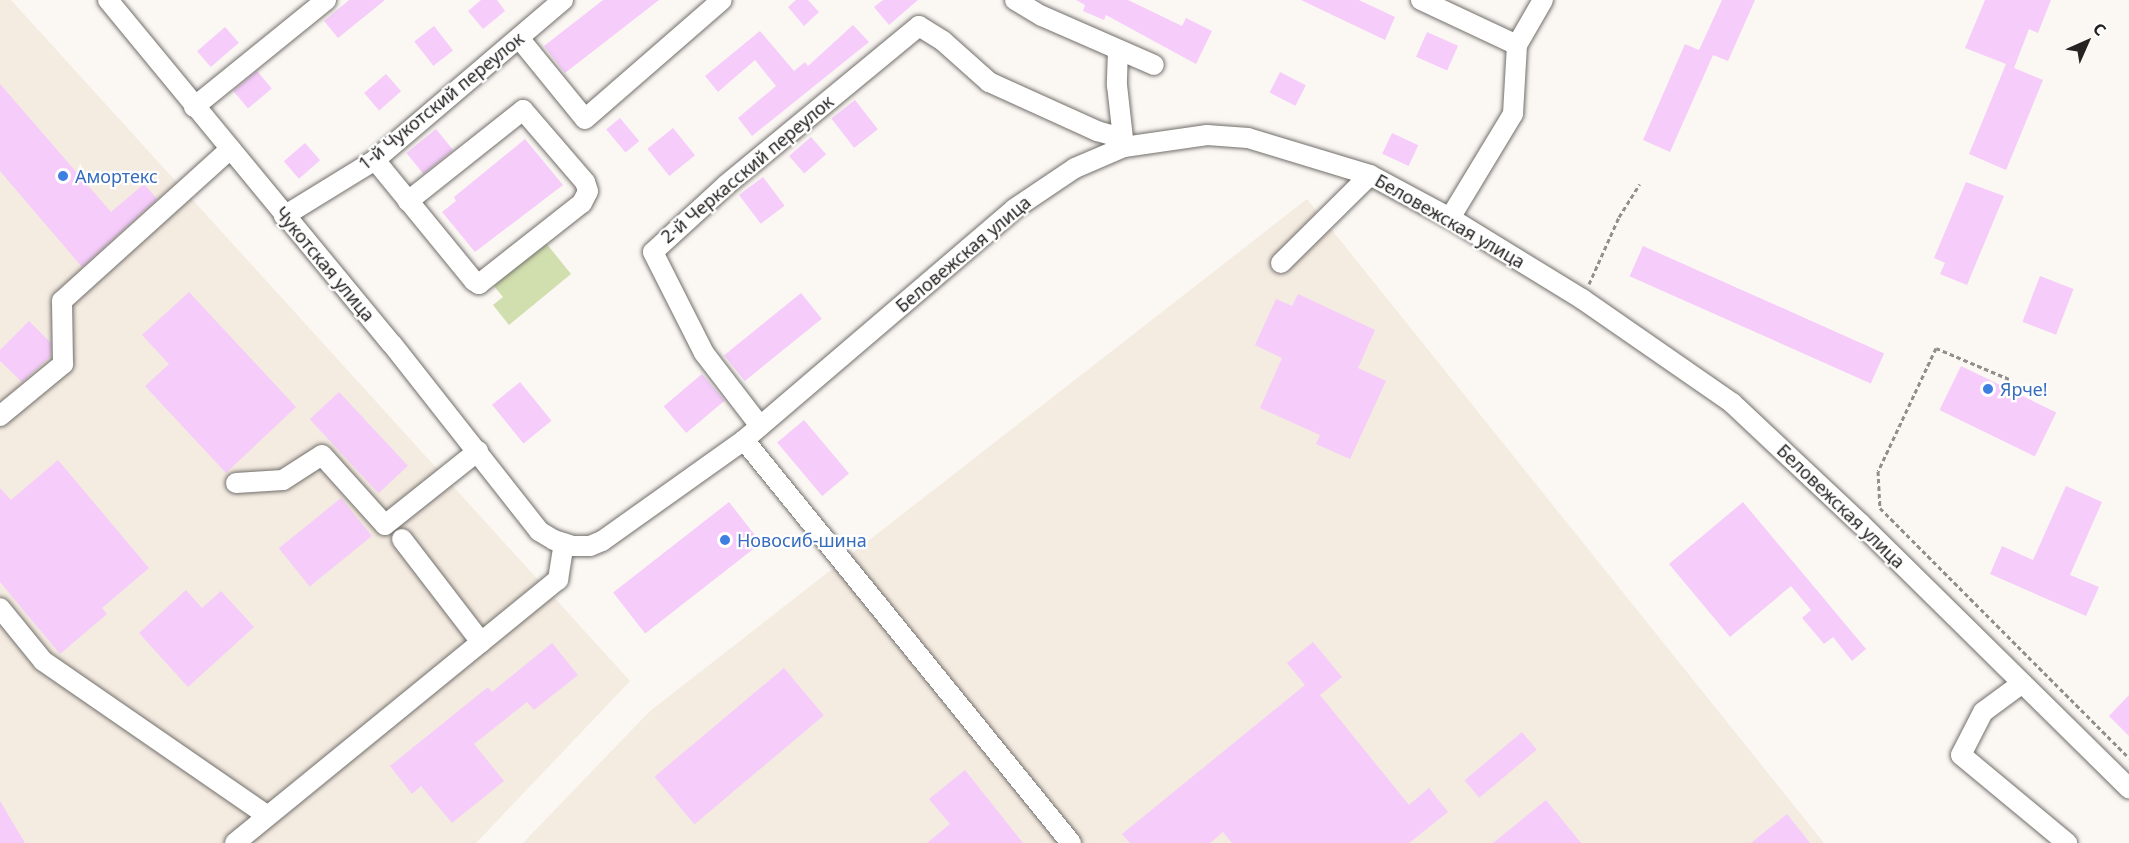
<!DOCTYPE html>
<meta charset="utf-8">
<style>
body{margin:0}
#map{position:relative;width:2129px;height:843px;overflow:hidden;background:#fbf7f3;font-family:"Noto Sans",sans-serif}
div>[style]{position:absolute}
.built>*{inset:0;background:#f4ebe1}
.green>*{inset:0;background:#d1deae}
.building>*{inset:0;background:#f6ccfb;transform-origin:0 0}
.path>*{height:3px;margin-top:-1.5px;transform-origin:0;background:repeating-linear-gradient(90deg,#918e8b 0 4.5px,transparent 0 7.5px)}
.roads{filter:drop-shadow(0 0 2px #726f6b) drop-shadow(0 0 2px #726f6b)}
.minor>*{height:20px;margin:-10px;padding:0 10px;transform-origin:10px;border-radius:10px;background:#fff}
.dots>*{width:16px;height:16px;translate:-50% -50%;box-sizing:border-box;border:3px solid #fff;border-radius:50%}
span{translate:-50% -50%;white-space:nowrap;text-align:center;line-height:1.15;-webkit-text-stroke:4.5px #fff;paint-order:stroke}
.street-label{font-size:18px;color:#252322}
.shop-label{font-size:18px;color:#366cbe}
.left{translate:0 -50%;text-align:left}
.north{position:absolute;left:2057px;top:12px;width:60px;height:60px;-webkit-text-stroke:4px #fff;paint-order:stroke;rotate:45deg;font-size:16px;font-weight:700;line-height:24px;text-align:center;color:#252322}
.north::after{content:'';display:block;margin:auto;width:21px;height:27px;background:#252322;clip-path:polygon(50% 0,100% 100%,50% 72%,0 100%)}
</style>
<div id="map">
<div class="built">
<div style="clip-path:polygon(0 0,11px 0,630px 681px,476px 843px,0 843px)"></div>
<div style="clip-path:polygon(1307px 199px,1824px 843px,523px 843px,650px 711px)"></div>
</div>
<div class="green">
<div style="clip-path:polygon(546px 243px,571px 274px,509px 325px,493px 305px,503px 297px,494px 286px)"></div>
</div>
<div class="building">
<div style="clip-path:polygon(349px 0,385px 0,338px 38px,324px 21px)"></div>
<div style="clip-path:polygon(481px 0,497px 0,505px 11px,483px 29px,468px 11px)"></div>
<div style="clip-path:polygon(603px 0,659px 0,565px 73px,544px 46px)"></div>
<div style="clip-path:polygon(796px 0,808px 0,819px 12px,804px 26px,788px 7px)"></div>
<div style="clip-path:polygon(883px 0,918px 0,889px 25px,874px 7px)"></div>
<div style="clip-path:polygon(1076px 0,1128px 0,1182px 26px,1186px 18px,1212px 31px,1196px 64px,1106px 15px,1104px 20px,1083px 11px,1085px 5px)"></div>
<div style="clip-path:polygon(1301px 0,1359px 0,1395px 17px,1385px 40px)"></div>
<div style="clip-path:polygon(1722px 0,1755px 0,1728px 61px,1713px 55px,1670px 152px,1643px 140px,1685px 44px,1699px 50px)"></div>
<div style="clip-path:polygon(1985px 0,2051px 0,2038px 33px,2029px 29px,2014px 68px,2043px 80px,2006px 170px,1969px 154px,2006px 64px,1965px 48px)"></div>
<div style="clip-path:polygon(853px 25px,869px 42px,752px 136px,738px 118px,776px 86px,755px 60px,718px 92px,705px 76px,760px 31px,794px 71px,805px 62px,808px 66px)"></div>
<div style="left:434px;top:26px;width:31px;height:25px;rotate:52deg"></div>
<div style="left:225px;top:27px;width:21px;height:37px;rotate:49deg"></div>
<div style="left:1427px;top:32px;width:34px;height:27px;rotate:24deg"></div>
<div style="left:257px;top:71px;width:23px;height:31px;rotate:50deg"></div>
<div style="left:1280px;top:72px;width:29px;height:23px;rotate:27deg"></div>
<div style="left:386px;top:74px;width:23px;height:29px;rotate:49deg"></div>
<div style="clip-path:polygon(0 84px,111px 212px,144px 184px,157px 199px,82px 267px,0 171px)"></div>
<div style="left:855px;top:100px;width:37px;height:30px;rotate:52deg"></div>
<div style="left:620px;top:118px;width:30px;height:18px;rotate:50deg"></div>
<div style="left:673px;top:128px;width:35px;height:33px;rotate:51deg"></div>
<div style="left:436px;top:129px;width:27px;height:38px;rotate:51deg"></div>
<div style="left:1392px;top:133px;width:29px;height:23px;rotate:25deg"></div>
<div style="left:811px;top:137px;width:23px;height:29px;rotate:49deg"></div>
<div style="clip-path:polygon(525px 139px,563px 185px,475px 252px,442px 212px,456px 201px,454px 197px)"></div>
<div style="left:305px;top:143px;width:23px;height:28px;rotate:49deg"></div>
<div style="left:763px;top:177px;width:36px;height:30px;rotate:53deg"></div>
<div style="clip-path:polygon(1966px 182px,2004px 196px,1967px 285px,1940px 274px,1945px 263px,1934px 258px)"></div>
<div style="left:1643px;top:246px;width:264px;height:33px;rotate:24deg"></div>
<div style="left:2040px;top:276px;width:36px;height:49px;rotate:21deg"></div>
<div style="clip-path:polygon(189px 292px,296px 407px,226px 473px,145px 386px,169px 364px,142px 335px)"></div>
<div style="left:801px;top:293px;width:33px;height:99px;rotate:51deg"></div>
<div style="clip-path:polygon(1298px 294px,1375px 330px,1358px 368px,1386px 381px,1350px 459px,1316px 444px,1320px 435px,1260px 408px,1282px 358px,1255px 345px,1276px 299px,1292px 306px)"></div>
<div style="clip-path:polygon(29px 321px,51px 343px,51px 356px,22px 382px,0 361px,0 350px)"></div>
<div style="left:1961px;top:366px;width:106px;height:49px;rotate:26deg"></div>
<div style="left:702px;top:374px;width:35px;height:50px;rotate:50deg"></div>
<div style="left:520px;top:382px;width:50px;height:36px;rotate:51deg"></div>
<div style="left:339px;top:392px;width:101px;height:40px;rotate:47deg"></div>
<div style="left:804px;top:420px;width:70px;height:35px;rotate:50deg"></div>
<div style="clip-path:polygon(58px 460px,149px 568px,102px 608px,107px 614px,60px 654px,0 582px,0 488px,11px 500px)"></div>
<div style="clip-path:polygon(2066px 486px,2102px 502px,2070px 575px,2099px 587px,2086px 616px,1990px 574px,2002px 546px,2033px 560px)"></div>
<div style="left:341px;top:498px;width:49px;height:80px;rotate:51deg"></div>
<div style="left:729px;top:502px;width:52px;height:147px;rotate:52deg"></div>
<div style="clip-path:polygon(1743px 502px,1866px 649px,1852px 661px,1833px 637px,1824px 644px,1802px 618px,1811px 610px,1791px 586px,1730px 637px,1669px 564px)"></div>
<div style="clip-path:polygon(186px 590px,202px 608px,221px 591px,254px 627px,188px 687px,139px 633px)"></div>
<div style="clip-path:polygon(1313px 642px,1342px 677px,1320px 695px,1409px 805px,1429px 788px,1448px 812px,1409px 843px,1232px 843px,1223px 832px,1210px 843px,1130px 843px,1122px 834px,1305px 685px,1287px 663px)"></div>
<div style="clip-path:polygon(552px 643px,578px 675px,534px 710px,527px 702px,474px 744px,504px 781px,452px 823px,421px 786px,412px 794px,390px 766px,488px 687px,492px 692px)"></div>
<div style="left:784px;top:668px;width:62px;height:169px;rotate:50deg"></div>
<div style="clip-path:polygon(2129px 695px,2129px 736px,2109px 716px)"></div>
<div style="left:1522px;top:732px;width:23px;height:75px;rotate:50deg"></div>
<div style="clip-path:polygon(965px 770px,1023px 843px,927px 843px,950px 824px,929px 799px)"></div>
<div style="clip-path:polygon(1546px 800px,1581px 843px,1493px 843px)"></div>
<div style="clip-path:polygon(0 801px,25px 843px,0 843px)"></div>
<div style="clip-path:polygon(1787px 814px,1810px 843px,1751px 843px)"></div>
</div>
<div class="path">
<div style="left:1589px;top:284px;width:73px;rotate:-65.9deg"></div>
<div style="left:1619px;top:217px;width:39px;rotate:-58deg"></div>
<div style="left:2009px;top:379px;width:79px;rotate:-157deg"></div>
<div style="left:1936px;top:348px;width:136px;rotate:115.2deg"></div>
<div style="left:1878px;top:471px;width:37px;rotate:87deg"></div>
<div style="left:1880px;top:508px;width:353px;rotate:45.1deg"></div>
</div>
<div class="roads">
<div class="minor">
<div style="left:108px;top:0;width:446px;rotate:50.5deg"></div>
<div style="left:392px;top:344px;width:238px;rotate:51.8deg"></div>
<div style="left:539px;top:531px;width:17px;rotate:31deg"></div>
<div style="left:554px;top:540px;width:19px;rotate:18deg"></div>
<div style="left:572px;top:546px;width:18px"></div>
<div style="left:590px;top:546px;width:13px;rotate:-23deg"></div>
<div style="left:602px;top:541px;width:174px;rotate:-35.4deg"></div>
<div style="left:744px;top:440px;width:355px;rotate:-40.5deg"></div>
<div style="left:1014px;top:209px;width:73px;rotate:-33.9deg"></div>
<div style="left:1075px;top:168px;width:53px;rotate:-23.2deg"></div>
<div style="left:1124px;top:147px;width:84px;rotate:-8.2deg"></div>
<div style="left:1207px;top:135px;width:41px;rotate:4.2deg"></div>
<div style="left:1248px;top:138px;width:127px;rotate:16.9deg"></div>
<div style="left:1370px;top:175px;width:91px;rotate:28.3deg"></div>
<div style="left:1450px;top:218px;width:155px;rotate:31.5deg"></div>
<div style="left:1582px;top:299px;width:183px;rotate:34.7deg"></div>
<div style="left:1732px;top:403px;width:175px;rotate:43.2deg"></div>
<div style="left:1860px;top:523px;width:378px;rotate:44.6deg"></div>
<div style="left:1015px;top:0;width:31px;rotate:31deg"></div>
<div style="left:1042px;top:16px;width:122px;rotate:23.6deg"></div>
<div style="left:1421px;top:0;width:106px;rotate:25.1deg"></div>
<div style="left:519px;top:38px;width:104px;rotate:50.8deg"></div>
<div style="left:585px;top:119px;width:181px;rotate:-41deg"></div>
<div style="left:1118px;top:50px;width:35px;rotate:92deg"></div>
<div style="left:1117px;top:85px;width:62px;rotate:83.6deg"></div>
<div style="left:194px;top:107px;width:170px;rotate:-39deg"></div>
<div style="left:375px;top:160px;width:156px;rotate:50.7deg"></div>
<div style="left:474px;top:281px;width:6px;rotate:31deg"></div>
<div style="left:479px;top:284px;width:131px;rotate:-38.2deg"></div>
<div style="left:582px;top:203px;width:13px;rotate:-63deg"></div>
<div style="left:588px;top:191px;width:9px;rotate:-108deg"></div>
<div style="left:585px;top:182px;width:95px;rotate:-130.7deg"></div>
<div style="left:523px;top:110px;width:147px;rotate:141.6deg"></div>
<div style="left:284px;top:216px;width:107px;rotate:-31.6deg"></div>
<div style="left:375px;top:160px;width:247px;rotate:-40.4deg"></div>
<div style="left:1450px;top:218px;width:122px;rotate:-58.8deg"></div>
<div style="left:1513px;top:114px;width:69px;rotate:-86.7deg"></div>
<div style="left:1517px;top:45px;width:52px;rotate:-60deg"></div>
<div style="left:1281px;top:263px;width:125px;rotate:-44.7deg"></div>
<div style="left:0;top:416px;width:82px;rotate:-39.5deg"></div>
<div style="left:63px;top:364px;width:63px;rotate:-90.9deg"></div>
<div style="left:62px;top:301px;width:227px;rotate:-42.1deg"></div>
<div style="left:760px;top:426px;width:92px;rotate:-127.5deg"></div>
<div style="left:704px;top:353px;width:113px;rotate:-116.8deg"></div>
<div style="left:653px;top:252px;width:99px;rotate:-42.5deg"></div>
<div style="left:726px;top:185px;width:250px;rotate:-39.5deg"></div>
<div style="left:919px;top:26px;width:28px;rotate:32deg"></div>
<div style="left:943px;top:41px;width:62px;rotate:41.7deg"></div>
<div style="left:989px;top:82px;width:119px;rotate:24.4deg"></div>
<div style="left:1097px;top:131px;width:26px;rotate:16deg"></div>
<div style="left:744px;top:440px;width:519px;rotate:50.94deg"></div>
<div style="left:236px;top:483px;width:47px;rotate:-3.7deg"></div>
<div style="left:283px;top:480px;width:46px;rotate:-32.7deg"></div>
<div style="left:322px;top:455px;width:94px;rotate:48deg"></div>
<div style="left:385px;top:525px;width:119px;rotate:-38.5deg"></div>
<div style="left:402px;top:539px;width:130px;rotate:52.5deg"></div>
<div style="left:0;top:608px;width:68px;rotate:50.9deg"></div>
<div style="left:43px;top:661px;width:271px;rotate:34.6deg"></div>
<div style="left:2021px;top:684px;width:47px;rotate:143.6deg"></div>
<div style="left:1983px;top:712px;width:48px;rotate:117.1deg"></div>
<div style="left:1961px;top:755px;width:138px;rotate:39.7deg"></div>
<div style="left:235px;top:843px;width:417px;rotate:-39.2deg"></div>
<div style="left:558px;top:580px;width:37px;rotate:-81deg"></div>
</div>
</div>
<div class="dots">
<div style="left:63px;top:176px;background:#3f7fe0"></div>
<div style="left:1988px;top:389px;background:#3f7fe0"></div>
<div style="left:725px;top:540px;background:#3f7fe0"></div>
</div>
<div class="street-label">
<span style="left:441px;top:101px;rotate:-39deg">1-й Чукотский переулок</span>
<span style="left:747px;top:169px;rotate:-40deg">2-й Черкасский переулок</span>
<span style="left:1450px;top:221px;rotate:30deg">Беловежская улица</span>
<span style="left:963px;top:254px;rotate:-40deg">Беловежская улица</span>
<span style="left:325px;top:264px;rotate:50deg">Чукотская улица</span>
<span style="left:1841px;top:506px;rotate:44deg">Беловежская улица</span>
</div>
<div class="shop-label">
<span class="left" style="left:75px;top:176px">Амортекс</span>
<span class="left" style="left:2000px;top:389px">Ярче!</span>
<span class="left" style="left:737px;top:540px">Новосиб-шина</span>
</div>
<div class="north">С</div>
</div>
